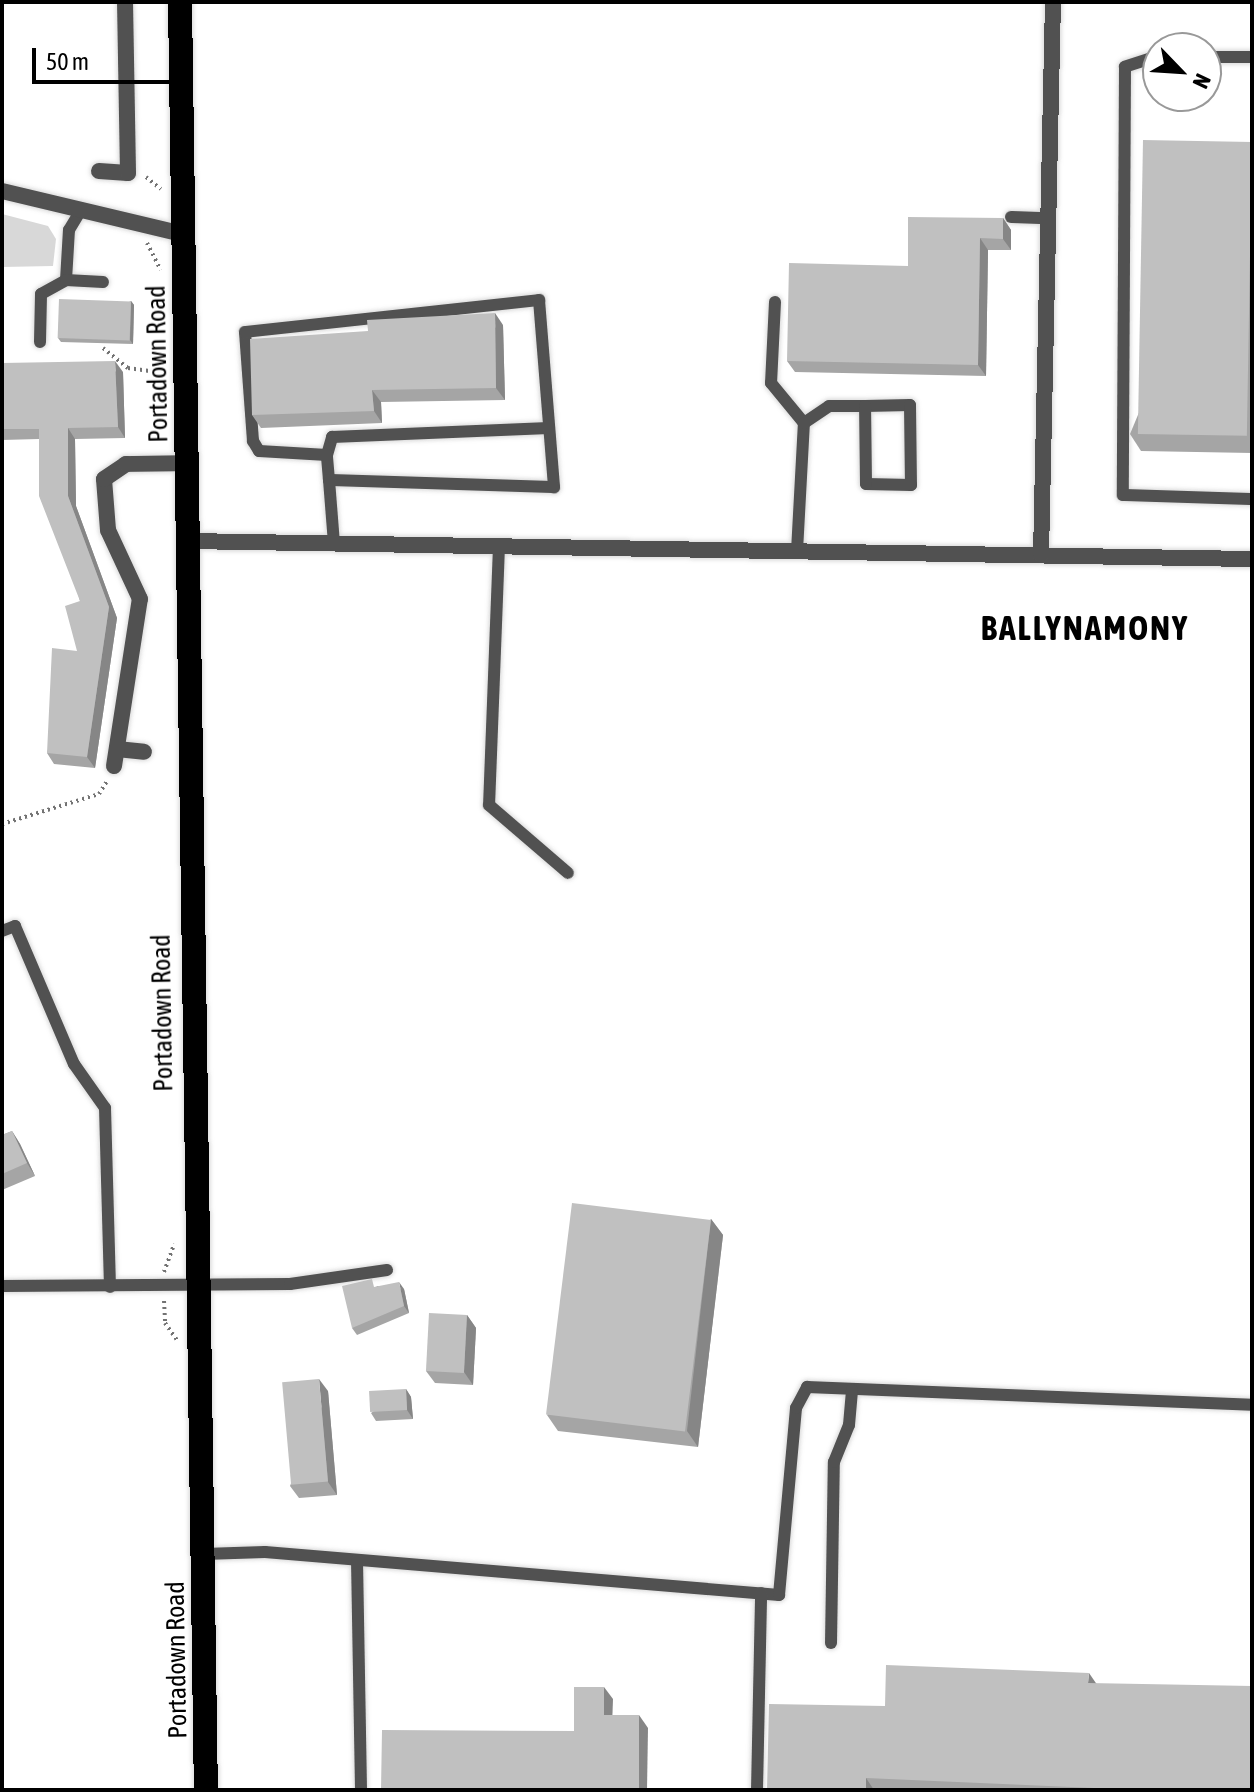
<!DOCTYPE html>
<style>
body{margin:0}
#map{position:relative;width:1254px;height:1792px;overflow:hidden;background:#fff;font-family:"Asap Condensed",sans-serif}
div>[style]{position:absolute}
.green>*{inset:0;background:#d8d8d8}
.path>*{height:4px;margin-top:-2px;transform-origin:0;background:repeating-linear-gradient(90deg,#737373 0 2px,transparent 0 6px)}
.roads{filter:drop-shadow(0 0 2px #dbdbdb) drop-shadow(0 0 2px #dbdbdb)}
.lane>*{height:12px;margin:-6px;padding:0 6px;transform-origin:6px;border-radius:6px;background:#515151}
.street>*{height:16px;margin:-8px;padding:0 8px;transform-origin:8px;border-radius:8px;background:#515151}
.highway>*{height:24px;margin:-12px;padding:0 12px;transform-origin:12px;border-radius:12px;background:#000}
.wall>*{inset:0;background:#a5a5a5}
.shaded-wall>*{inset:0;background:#868686}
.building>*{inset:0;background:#c0c0c0;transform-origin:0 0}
span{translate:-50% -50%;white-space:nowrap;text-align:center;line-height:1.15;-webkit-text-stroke:6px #fff;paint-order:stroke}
.street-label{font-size:26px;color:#000}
.district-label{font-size:34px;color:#000;font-weight:700;letter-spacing:2px}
.frame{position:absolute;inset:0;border:4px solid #000;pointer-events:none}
.north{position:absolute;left:1142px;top:32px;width:80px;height:80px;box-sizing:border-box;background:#fff;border:2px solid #999;border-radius:50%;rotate:115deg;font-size:22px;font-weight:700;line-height:32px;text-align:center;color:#000}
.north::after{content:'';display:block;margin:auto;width:28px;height:36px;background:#000;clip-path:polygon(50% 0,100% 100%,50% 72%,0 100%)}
.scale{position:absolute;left:32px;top:48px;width:156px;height:36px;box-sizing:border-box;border:4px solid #000;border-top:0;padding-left:10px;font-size:24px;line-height:28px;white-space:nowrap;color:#000;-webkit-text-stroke:6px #fff;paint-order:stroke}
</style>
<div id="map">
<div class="green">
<div style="clip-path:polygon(2px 214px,48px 226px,56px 239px,53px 266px,2px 267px)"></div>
</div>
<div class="path">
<div style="left:146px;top:177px;width:19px;rotate:39deg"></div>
<div style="left:147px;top:243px;width:30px;rotate:63deg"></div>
<div style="left:103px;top:348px;width:32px;rotate:39deg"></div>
<div style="left:128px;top:368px;width:36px;rotate:8deg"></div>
<div style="left:2px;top:824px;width:102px;rotate:-17.2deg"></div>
<div style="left:99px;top:794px;width:15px;rotate:-58deg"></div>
<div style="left:164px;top:1272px;width:30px;rotate:-70deg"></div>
<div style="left:164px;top:1301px;width:22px;rotate:87deg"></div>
<div style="left:165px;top:1323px;width:21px;rotate:55deg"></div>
</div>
<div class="roads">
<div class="lane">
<div style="left:1158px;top:56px;width:35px;rotate:162deg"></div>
<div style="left:1125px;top:67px;width:428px;rotate:90.3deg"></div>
<div style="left:1123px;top:495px;width:129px;rotate:1.8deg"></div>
<div style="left:1206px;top:57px;width:46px"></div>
<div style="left:1011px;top:217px;width:37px;rotate:2deg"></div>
<div style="left:66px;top:280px;width:50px;rotate:-86.6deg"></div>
<div style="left:69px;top:230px;width:21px;rotate:-59deg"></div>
<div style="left:775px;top:302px;width:81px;rotate:92.8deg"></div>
<div style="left:771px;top:383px;width:52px;rotate:50.5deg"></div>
<div style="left:40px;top:342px;width:48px;rotate:-88.8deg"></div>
<div style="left:41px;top:294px;width:29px;rotate:-29deg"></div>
<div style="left:66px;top:280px;width:37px;rotate:3deg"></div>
<div style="left:327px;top:455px;width:19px;rotate:-74deg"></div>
<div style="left:332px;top:437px;width:217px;rotate:-2.4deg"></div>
<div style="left:329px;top:480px;width:25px;rotate:-95deg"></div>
<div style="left:327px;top:455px;width:68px;rotate:-176.6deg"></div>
<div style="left:259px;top:451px;width:12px;rotate:-121deg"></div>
<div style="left:253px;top:441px;width:109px;rotate:-94.2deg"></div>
<div style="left:245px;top:332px;width:296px;rotate:-6.2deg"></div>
<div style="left:539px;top:300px;width:188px;rotate:85.4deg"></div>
<div style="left:554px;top:487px;width:225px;rotate:-178.2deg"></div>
<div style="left:329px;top:480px;width:63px;rotate:85.5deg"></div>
<div style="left:499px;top:546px;width:259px;rotate:92.2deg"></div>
<div style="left:489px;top:805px;width:104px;rotate:40.7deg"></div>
<div style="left:797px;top:551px;width:128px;rotate:-86.9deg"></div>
<div style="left:804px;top:423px;width:30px;rotate:-34deg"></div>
<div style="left:829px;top:406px;width:36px"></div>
<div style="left:865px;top:406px;width:45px;rotate:-1.3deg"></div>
<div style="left:910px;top:405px;width:80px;rotate:89.3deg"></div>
<div style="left:911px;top:485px;width:45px;rotate:-178.7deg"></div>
<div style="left:866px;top:484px;width:78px;rotate:-90.7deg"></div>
<div style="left:2px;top:931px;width:14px;rotate:-21deg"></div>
<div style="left:15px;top:926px;width:150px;rotate:66.9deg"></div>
<div style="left:74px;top:1064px;width:54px;rotate:54.8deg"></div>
<div style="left:105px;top:1108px;width:179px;rotate:88.4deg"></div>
<div style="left:2px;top:1286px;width:288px;rotate:-0.4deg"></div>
<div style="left:290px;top:1284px;width:98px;rotate:-8.2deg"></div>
<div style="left:204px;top:1554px;width:61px;rotate:-1.9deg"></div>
<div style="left:265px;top:1552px;width:516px;rotate:4.78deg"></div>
<div style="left:779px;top:1595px;width:188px;rotate:-84.8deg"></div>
<div style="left:796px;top:1408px;width:24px;rotate:-62deg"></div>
<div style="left:807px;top:1387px;width:445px;rotate:2.3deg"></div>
<div style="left:357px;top:1560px;width:230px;rotate:89deg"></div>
<div style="left:831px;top:1643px;width:181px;rotate:-89.1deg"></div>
<div style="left:834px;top:1462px;width:40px;rotate:-68deg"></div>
<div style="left:849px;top:1425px;width:35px;rotate:-85deg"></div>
<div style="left:757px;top:1790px;width:197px;rotate:-88.8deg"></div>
</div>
<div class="street">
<div style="left:99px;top:171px;width:29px;rotate:4deg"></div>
<div style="left:128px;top:173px;width:171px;rotate:-91deg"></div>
<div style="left:2px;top:191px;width:185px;rotate:13.4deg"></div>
<div style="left:187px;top:541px;width:1065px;rotate:0.97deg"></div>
<div style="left:1041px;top:555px;width:553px;rotate:-88.76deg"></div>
<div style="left:117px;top:749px;width:27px;rotate:6deg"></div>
<div style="left:114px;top:766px;width:169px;rotate:-81.2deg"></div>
<div style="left:140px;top:599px;width:76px;rotate:-114.9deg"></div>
<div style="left:108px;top:530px;width:51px;rotate:-94.5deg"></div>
<div style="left:104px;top:479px;width:27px;rotate:-34deg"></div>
<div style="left:126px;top:464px;width:62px;rotate:-0.9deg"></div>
</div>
<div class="highway">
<div style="left:180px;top:2px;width:1788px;rotate:89.17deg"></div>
</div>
</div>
<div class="wall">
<div style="clip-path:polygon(1252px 142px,1252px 453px,1141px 451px,1130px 434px)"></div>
<div style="clip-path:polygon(1003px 218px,1011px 230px,1011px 250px,988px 250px,986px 376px,795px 372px,787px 361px)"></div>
<div style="clip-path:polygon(131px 301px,134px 305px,133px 344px,61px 342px,58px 338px)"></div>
<div style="clip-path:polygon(503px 325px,505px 400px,381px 402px,382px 423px,261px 428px,252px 415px)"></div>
<div style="clip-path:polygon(2px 363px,123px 372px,125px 438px,75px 439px,76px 506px,117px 618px,95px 768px,54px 764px,47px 753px,77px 651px,80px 601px,39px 439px,2px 440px)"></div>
<div style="clip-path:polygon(12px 1131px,20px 1144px,35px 1176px,2px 1190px,2px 1135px)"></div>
<div style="clip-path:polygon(711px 1219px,723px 1235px,698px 1447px,558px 1431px,547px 1415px)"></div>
<div style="clip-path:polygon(377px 1286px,404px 1289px,409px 1313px,357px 1335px,352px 1328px)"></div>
<div style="clip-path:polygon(467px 1315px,476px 1328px,473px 1385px,435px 1383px,426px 1371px)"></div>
<div style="clip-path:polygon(406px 1389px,411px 1397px,413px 1419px,376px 1421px,371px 1413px)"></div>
<div style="clip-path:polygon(328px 1391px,337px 1495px,299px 1498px,290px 1486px)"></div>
<div style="clip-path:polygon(1096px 1684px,1252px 1790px,767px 1790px,885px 1706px)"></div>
</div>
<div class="shaded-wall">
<div style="clip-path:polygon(1003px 218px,1011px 230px,1011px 250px,1003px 239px)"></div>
<div style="clip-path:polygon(980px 238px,988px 250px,986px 376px,978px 365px)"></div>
<div style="clip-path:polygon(131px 301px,134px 305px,133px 344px,130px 340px)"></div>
<div style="clip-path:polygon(495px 313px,503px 325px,505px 400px,496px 388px)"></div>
<div style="clip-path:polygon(115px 361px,123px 372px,125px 438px,118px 427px)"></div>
<div style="clip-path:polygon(372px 390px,381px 402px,382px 423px,374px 411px)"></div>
<div style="clip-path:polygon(68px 428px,75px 439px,76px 506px,117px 618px,95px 768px,87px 757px,109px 607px,68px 496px)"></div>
<div style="clip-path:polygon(12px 1131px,20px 1144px,35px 1176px,27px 1163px)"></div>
<div style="clip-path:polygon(711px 1219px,723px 1235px,698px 1447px,687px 1431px)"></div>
<div style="clip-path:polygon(399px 1282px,404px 1289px,409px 1313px,404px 1306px)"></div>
<div style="clip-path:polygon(467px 1315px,476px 1328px,473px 1385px,464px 1372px)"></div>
<div style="clip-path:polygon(319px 1379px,328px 1391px,337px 1495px,328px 1482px)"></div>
<div style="clip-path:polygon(406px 1389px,411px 1397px,413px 1419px,407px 1410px)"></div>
<div style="clip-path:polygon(1089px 1673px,1100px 1689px,1088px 1683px)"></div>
<div style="clip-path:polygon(604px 1687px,613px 1699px,612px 1727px,604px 1715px)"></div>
<div style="clip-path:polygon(639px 1715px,648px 1728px,647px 1790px,639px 1790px)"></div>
<div style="clip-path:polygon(866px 1778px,874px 1790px,866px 1790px)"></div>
</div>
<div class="building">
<div style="left:1143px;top:140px;width:109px;height:294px;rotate:1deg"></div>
<div style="clip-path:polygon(908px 217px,1003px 218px,1003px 239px,980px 238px,978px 365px,787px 361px,789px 263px,908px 266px)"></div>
<div style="left:59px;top:299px;width:72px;height:39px;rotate:2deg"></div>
<div style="clip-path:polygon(495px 313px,496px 388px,372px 390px,374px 411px,252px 415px,250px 339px,368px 331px,367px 320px)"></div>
<div style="clip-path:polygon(115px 361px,118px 427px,68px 428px,68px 496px,109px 607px,87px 757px,47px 753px,52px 648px,77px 651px,65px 606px,80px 601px,39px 496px,39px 429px,2px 429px,2px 363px)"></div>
<div style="clip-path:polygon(12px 1131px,27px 1163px,2px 1174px,2px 1135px)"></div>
<div style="left:572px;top:1203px;width:140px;height:213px;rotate:7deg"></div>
<div style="clip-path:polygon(372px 1279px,374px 1287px,399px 1282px,404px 1306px,352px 1328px,342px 1286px)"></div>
<div style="left:429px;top:1313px;width:38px;height:58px;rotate:3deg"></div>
<div style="left:319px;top:1379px;width:103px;height:37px;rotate:85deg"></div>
<div style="left:406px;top:1389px;width:21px;height:37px;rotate:87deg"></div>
<div style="clip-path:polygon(886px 1665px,1089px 1673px,1088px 1683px,1252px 1686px,1252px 1790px,1094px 1790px,1094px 1788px,866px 1778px,866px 1790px,767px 1790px,769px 1704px,885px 1706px)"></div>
<div style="clip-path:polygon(574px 1687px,604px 1687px,604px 1715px,639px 1715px,639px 1790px,381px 1790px,382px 1730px,574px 1731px)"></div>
</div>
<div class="street-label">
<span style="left:158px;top:364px;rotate:-91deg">Portadown Road</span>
<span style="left:163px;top:1013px;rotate:-91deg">Portadown Road</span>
<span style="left:177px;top:1660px;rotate:-91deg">Portadown Road</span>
</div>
<div class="district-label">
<span style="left:1085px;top:628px">BALLYNAMONY</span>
</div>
<div class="frame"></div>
<div class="north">N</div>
<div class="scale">50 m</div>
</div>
